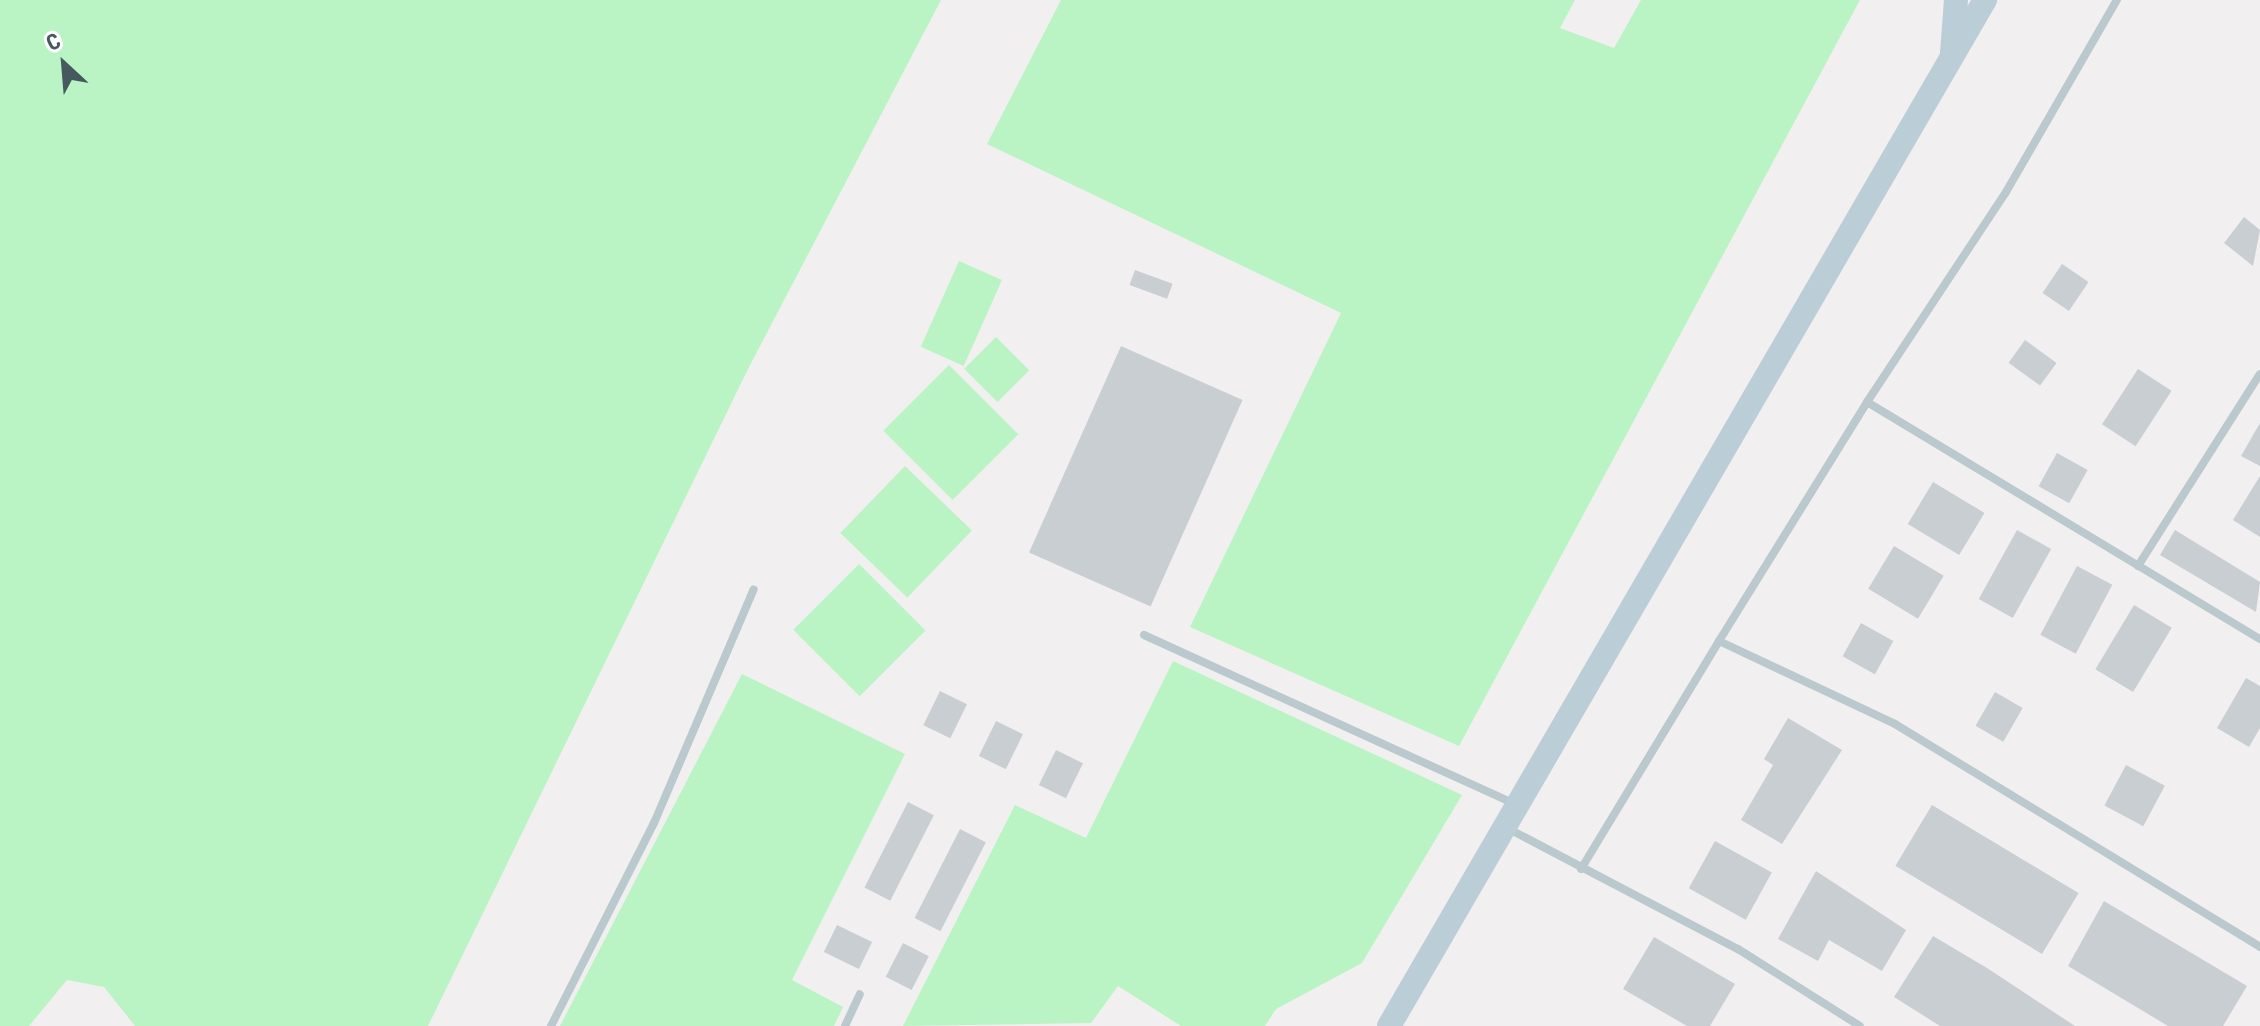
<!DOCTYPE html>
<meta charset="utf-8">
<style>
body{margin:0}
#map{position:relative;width:2260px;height:1026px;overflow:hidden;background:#f2eff0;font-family:"Roboto Condensed",sans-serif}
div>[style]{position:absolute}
.green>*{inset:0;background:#baf4c4;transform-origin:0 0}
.building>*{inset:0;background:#c9ced3;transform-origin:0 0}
.lane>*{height:8px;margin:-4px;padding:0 4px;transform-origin:4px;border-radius:4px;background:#bac9ce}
.secondary>*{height:24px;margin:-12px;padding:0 12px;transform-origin:12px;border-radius:12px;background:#bbcdd6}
span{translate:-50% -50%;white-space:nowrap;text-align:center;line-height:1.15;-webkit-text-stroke:6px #fff;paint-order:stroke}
.north{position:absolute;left:24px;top:24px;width:80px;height:80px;-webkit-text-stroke:6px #fff;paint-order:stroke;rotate:334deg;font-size:22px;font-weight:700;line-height:32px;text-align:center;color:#46595f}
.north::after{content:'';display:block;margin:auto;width:28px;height:36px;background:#46595f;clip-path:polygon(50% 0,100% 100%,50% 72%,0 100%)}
</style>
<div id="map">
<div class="green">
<div style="clip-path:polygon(0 0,941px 0,747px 371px,428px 1026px,135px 1026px,104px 987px,67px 980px,29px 1026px,0 1026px)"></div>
<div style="clip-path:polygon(1061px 0,1575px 0,1560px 28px,1614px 48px,1641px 0,1860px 0,1459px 746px,1190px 627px,1341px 313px,987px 144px)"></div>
<div style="left:959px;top:261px;width:47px;height:94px;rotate:24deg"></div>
<div style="left:996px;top:337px;width:47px;height:45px;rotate:45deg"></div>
<div style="left:949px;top:365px;width:98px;height:93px;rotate:45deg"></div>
<div style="left:905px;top:466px;width:93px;height:93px;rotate:44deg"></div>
<div style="left:859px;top:564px;width:94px;height:93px;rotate:45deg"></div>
<div style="clip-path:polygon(1173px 661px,1462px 795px,1362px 963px,1276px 1009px,1265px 1026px,1181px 1026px,1118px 986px,1091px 1023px,903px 1026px,1015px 805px,1086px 838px)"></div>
<div style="clip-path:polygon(742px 674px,905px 754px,792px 980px,843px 1007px,834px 1026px,560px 1026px)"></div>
</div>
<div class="building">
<div style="clip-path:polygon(2244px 217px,2260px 230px,2253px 266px,2224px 243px)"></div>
<div style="left:2062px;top:264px;width:32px;height:35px;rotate:34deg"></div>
<div style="left:1135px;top:270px;width:40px;height:16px;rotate:20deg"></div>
<div style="left:2025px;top:340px;width:39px;height:28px;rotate:36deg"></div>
<div style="left:1121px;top:346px;width:133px;height:226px;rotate:24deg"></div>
<div style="left:2138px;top:369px;width:40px;height:66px;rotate:33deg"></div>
<div style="clip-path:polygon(2260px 423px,2260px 466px,2241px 456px)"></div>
<div style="left:2057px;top:453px;width:35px;height:38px;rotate:29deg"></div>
<div style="clip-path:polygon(2260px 476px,2260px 537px,2233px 520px)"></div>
<div style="left:1933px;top:482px;width:60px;height:49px;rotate:31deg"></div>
<div style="left:2017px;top:530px;width:39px;height:79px;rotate:29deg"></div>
<div style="clip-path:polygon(2175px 530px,2260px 582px,2256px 612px,2160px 555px)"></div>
<div style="left:1894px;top:546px;width:58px;height:50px;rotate:31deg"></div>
<div style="left:2077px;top:566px;width:40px;height:78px;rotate:28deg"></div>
<div style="left:2134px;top:605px;width:44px;height:75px;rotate:31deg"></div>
<div style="left:1861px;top:623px;width:37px;height:38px;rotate:29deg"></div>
<div style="clip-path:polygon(2246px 678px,2260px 686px,2260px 728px,2249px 747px,2217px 728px)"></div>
<div style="left:940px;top:691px;width:30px;height:38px;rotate:26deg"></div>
<div style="left:1995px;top:692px;width:32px;height:39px;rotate:30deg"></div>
<div style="clip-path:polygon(1788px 718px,1842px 750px,1782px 844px,1741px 820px,1773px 765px,1764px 759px)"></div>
<div style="left:996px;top:721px;width:30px;height:39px;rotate:26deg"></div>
<div style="left:1056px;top:750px;width:30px;height:39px;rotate:26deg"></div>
<div style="left:2126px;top:765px;width:44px;height:46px;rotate:28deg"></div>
<div style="left:908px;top:802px;width:29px;height:96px;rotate:27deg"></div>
<div style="left:1932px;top:805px;width:171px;height:71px;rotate:31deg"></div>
<div style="left:960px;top:829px;width:29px;height:100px;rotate:27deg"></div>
<div style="left:1715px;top:841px;width:65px;height:54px;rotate:29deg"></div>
<div style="clip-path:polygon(1816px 871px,1906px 930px,1882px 971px,1829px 940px,1818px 961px,1778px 939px)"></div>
<div style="clip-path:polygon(2104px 901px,2247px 986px,2223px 1026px,2168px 1026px,2068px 966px)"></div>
<div style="left:837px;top:925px;width:39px;height:30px;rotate:26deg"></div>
<div style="clip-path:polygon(1933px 936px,1987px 968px,2075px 1026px,1940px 1026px,1894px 997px)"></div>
<div style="clip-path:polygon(1654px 937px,1735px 984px,1710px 1026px,1687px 1026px,1623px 989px)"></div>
<div style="left:903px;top:943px;width:29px;height:38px;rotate:27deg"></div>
</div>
<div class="lane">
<div style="left:1867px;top:402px;width:252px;rotate:-56.5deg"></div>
<div style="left:2006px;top:192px;width:222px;rotate:-60deg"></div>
<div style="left:2138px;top:566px;width:227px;rotate:-57.6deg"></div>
<div style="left:1144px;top:635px;width:408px;rotate:24.5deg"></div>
<div style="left:1719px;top:641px;width:281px;rotate:-58.2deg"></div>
<div style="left:1867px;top:402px;width:459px;rotate:31.1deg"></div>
<div style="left:1509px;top:829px;width:259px;rotate:27.7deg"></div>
<div style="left:1738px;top:949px;width:144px;rotate:32.3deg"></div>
<div style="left:1581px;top:869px;width:267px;rotate:-58.8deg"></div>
<div style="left:1719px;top:641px;width:195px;rotate:25.2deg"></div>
<div style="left:1895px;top:724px;width:428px;rotate:31.4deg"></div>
<div style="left:551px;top:1026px;width:228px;rotate:-63.1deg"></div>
<div style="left:654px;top:823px;width:254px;rotate:-66.9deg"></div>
<div style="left:845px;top:1026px;width:35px;rotate:-65deg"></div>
</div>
<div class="secondary">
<div style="left:1952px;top:53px;width:53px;rotate:-85.7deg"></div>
<div style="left:1389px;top:1026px;width:1187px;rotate:-59.85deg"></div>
</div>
<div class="north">С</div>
</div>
